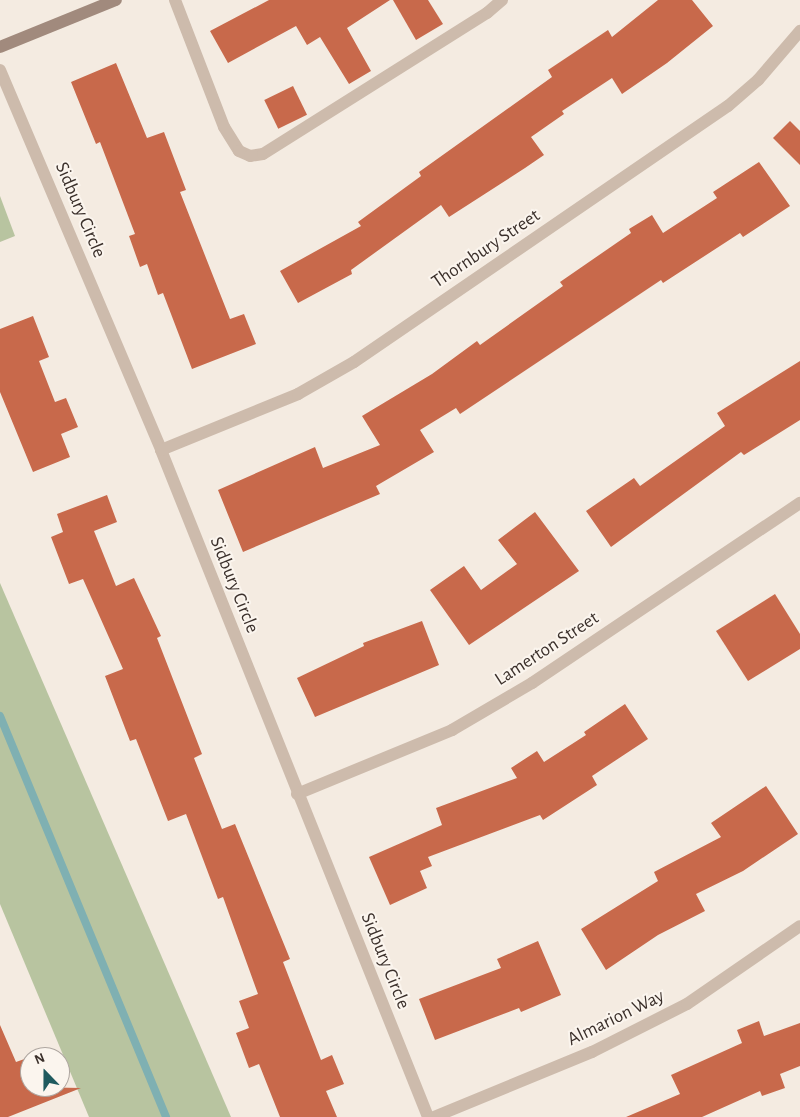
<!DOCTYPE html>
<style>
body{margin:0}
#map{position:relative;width:800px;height:1117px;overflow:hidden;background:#f4ebe1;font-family:"Alegreya Sans",sans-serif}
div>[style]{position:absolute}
.green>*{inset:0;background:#b8c4a0}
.stream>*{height:8px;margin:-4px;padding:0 4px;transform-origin:4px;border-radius:4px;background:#7fb0b2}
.building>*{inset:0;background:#c8694b;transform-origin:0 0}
.lane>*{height:12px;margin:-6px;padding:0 6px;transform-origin:6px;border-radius:6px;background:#cdbbac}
.street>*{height:12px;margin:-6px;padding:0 6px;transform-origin:6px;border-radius:6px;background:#cdbbac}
.secondary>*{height:12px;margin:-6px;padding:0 6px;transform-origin:6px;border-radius:6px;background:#a18a7d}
span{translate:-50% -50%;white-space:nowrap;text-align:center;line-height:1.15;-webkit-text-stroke:4px #fbf5ee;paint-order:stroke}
.street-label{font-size:19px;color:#3b302b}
.north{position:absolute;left:20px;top:1047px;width:50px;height:50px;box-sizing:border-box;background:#fbf5ee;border:1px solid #aea6a0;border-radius:50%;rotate:338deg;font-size:14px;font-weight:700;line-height:20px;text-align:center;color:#3b302b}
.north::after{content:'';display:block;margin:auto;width:18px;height:22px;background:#1f5a5e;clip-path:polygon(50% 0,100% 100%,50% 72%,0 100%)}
</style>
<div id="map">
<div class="green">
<div style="clip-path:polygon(0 196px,15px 236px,0 242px)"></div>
<div style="clip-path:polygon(0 583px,231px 1117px,89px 1117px,0 904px)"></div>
</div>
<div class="stream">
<div style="left:0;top:716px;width:434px;rotate:67.5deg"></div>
</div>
<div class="building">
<div style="clip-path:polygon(269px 0,390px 0,347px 28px,371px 71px,349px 84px,320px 37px,307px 45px,296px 26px,228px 63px,210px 31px)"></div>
<div style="clip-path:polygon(393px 0,428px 0,443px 24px,416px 40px)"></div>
<div style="clip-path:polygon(658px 0,692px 0,713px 26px,667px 63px,622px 94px,612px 78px,562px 111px,564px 114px,531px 137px,544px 155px,525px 168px,449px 217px,441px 205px,351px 270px,352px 274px,298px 303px,280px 271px,361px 226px,358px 222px,421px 176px,419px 172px,552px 77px,548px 70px,608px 30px,612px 37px)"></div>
<div style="clip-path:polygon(116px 63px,147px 138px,164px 132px,186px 190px,180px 192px,230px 319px,244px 314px,256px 344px,192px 369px,163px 293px,158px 295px,147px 264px,140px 267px,129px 236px,135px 234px,100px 142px,96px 144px,71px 82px)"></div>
<div style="left:293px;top:86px;width:32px;height:32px;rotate:64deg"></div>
<div style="clip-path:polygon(790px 121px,800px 131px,800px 165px,773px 138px)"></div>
<div style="clip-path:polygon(759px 162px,790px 206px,743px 237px,740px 233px,663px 283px,661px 280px,460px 414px,456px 408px,420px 430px,434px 452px,376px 486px,380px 494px,243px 552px,218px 490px,315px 447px,323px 468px,380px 445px,362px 416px,432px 374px,477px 341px,480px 345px,563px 286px,560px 282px,631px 233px,629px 229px,652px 215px,663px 233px,717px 198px,713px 192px)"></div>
<div style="clip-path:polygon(33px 316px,49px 357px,39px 361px,55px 402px,66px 398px,78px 427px,61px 434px,70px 457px,33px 472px,0 392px,0 329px)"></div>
<div style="clip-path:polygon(800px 361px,800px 420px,744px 455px,741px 452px,611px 547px,586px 511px,634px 478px,640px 486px,725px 426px,717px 413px)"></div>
<div style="clip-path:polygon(107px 495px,117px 522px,94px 531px,116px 586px,134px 578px,161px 636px,157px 638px,202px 754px,194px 758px,222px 829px,235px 824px,290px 959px,283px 962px,321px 1060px,332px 1055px,344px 1084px,326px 1091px,337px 1117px,280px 1117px,259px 1064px,249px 1068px,236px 1033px,249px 1028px,239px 1001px,258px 994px,223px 897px,218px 899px,186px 814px,168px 821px,136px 739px,130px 741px,105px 676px,123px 669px,83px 579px,69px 584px,51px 537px,63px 532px,57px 514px)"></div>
<div style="clip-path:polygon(535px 512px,579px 571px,469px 645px,430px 590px,464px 566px,481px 590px,517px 564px,498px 540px)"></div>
<div style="clip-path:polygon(775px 594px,800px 634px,800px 649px,748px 681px,716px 631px)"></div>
<div style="clip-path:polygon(422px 621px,439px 665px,315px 717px,297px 678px,364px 646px,363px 643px)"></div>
<div style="clip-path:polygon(625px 704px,648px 739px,592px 776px,597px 785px,543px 820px,540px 815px,428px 857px,432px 866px,420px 871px,427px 888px,390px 905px,369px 857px,442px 825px,436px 808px,517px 778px,511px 768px,537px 751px,544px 762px,586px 735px,584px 732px)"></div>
<div style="clip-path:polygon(766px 786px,798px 834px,743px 871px,696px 894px,705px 911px,658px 935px,606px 970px,581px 929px,658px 881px,654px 872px,721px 837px,711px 823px)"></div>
<div style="clip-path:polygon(538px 941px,561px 995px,521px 1012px,519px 1008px,435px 1040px,419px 999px,501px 968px,497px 959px)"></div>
<div style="clip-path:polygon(759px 1021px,764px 1036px,800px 1023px,800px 1066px,780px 1074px,785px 1088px,762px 1096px,760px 1091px,702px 1117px,626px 1117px,680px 1094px,671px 1075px,742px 1043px,737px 1030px)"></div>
<div style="clip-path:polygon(0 1025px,16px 1062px,30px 1057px,30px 1087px,81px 1088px,8px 1117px,0 1117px)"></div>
</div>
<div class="lane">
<div style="left:175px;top:0;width:136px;rotate:68.9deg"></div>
<div style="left:224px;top:127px;width:28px;rotate:58deg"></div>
<div style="left:239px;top:151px;width:12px;rotate:24deg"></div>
<div style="left:250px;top:156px;width:13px;rotate:-9deg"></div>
<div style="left:263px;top:154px;width:265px;rotate:-32.2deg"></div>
<div style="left:487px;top:13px;width:20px;rotate:-41deg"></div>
</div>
<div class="street">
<div style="left:0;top:70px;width:413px;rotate:67deg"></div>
<div style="left:161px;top:450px;width:718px;rotate:68.18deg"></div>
<div style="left:161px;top:450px;width:148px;rotate:-22.2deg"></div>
<div style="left:298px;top:394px;width:64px;rotate:-29.7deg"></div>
<div style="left:354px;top:362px;width:453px;rotate:-34.4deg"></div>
<div style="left:728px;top:106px;width:40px;rotate:-41deg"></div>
<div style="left:758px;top:80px;width:65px;rotate:-49.4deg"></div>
<div style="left:297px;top:794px;width:168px;rotate:-22.4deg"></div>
<div style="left:452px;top:730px;width:93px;rotate:-30.4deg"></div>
<div style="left:532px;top:683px;width:323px;rotate:-33.9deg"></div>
<div style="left:434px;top:1117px;width:171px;rotate:-22.4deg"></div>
<div style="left:592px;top:1052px;width:106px;rotate:-26.8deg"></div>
<div style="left:687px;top:1004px;width:137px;rotate:-34.6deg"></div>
</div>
<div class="secondary">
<div style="left:0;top:47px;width:125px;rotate:-22.1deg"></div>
</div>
<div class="street-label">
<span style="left:80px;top:210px;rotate:67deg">Sidbury Circle</span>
<span style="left:486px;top:249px;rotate:-34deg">Thornbury Street</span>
<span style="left:234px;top:585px;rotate:68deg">Sidbury Circle</span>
<span style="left:547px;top:649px;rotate:-33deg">Lamerton Street</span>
<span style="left:385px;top:961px;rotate:68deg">Sidbury Circle</span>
<span style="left:616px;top:1018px;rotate:-26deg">Almarion Way</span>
</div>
<div class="north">N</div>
</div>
